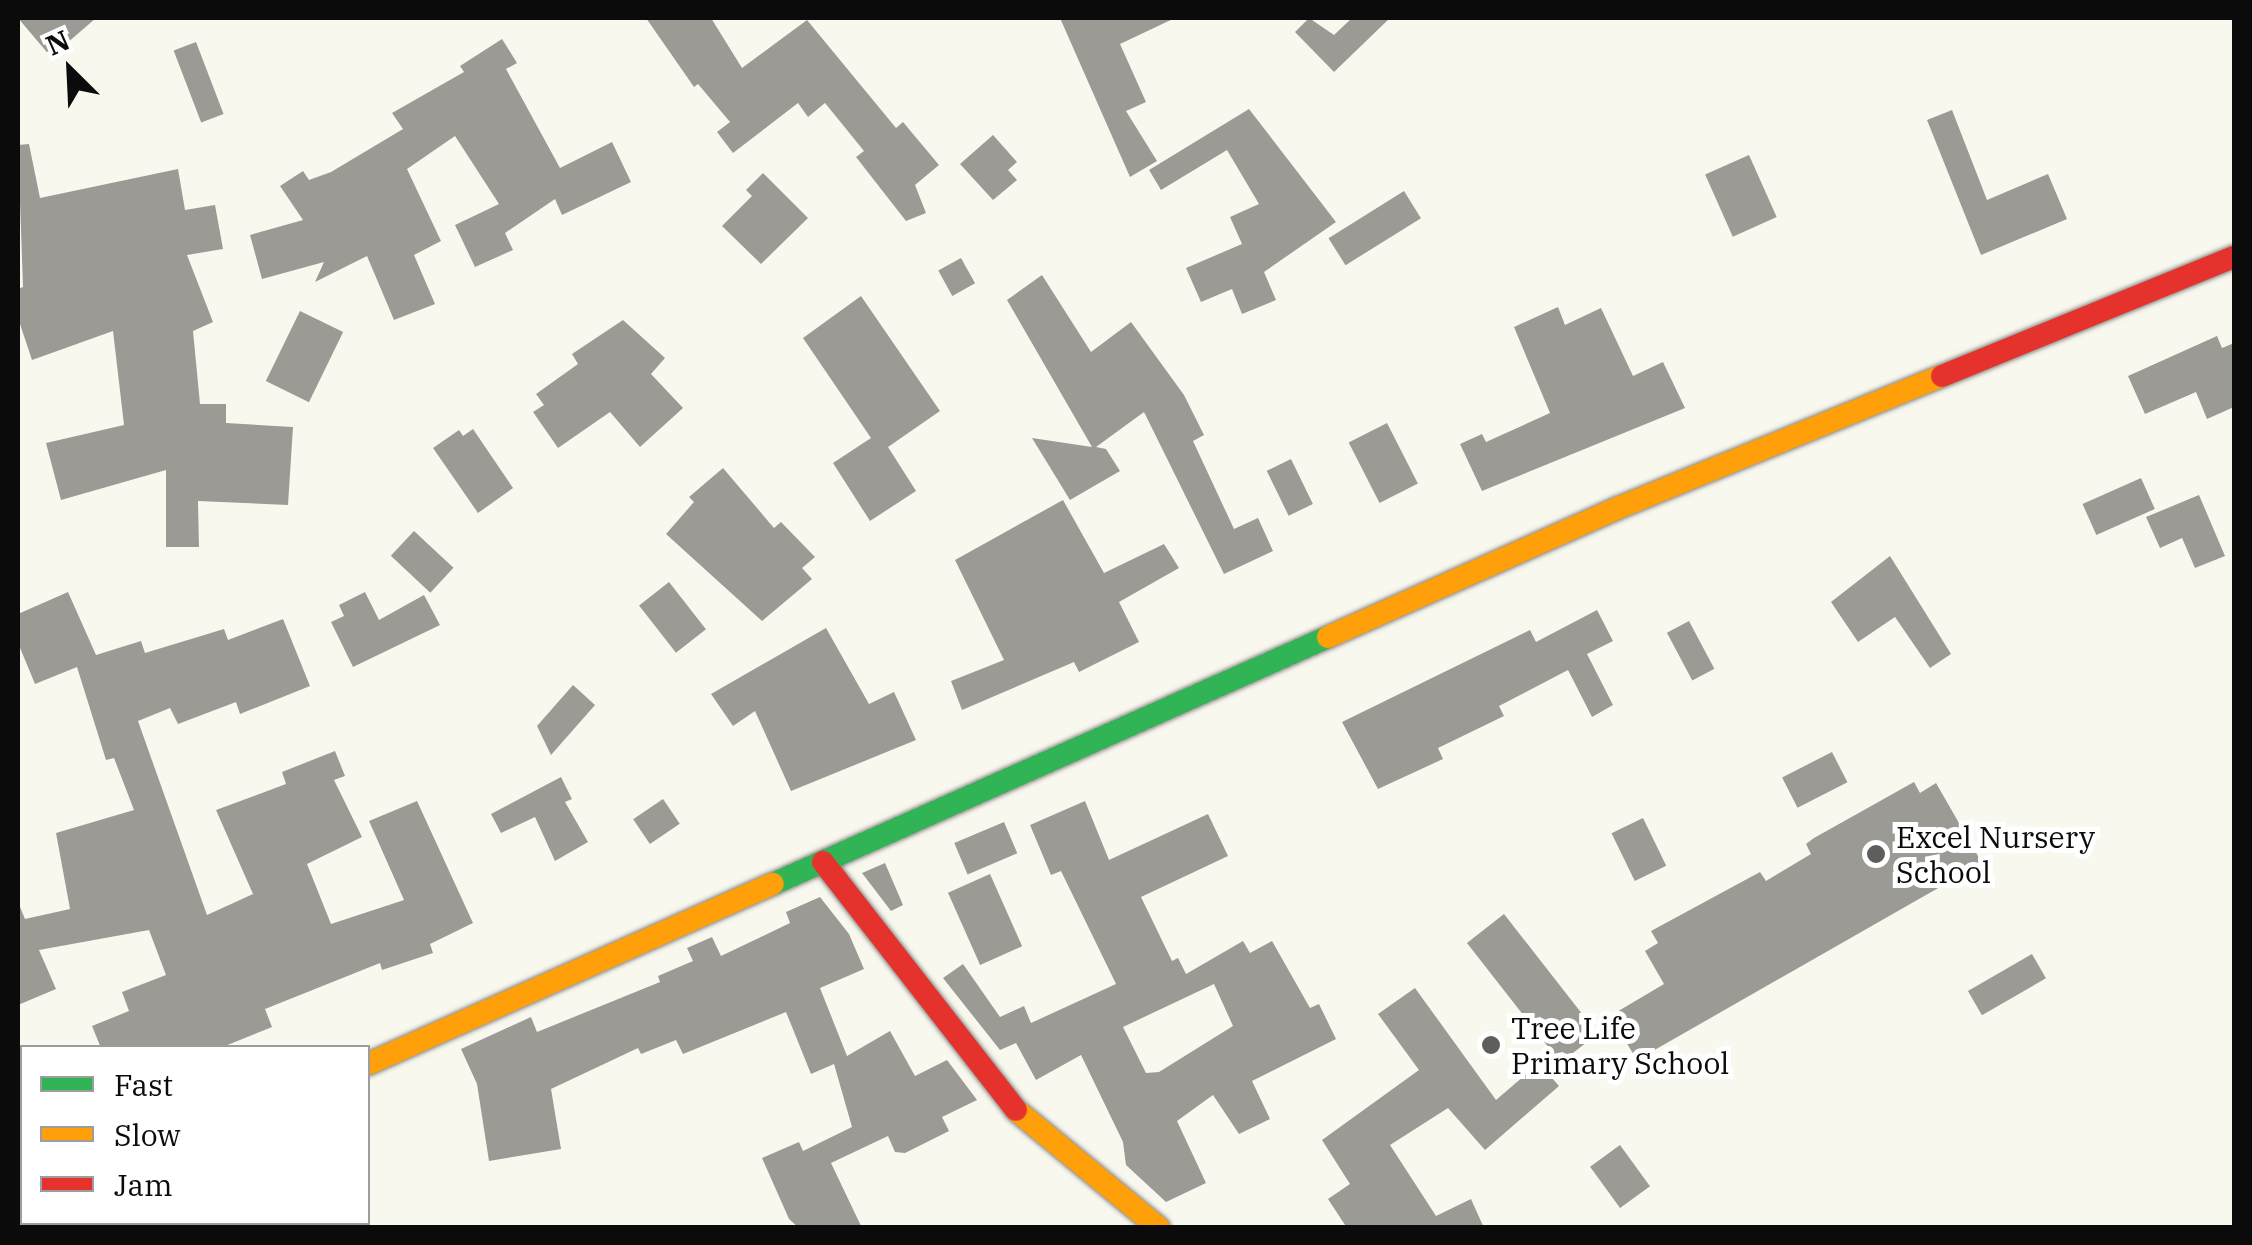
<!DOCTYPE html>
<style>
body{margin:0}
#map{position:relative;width:2252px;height:1245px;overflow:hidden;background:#f9f8ef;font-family:"IBM Plex Serif",serif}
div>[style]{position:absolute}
.building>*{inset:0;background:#9c9a95;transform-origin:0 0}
.roads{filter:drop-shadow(0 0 2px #898884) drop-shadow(0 0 2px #898884)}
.fast>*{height:22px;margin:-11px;padding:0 11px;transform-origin:11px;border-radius:11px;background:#30b455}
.slow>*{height:22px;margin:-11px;padding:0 11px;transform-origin:11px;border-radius:11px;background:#ff9f0a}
.jam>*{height:22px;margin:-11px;padding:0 11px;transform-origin:11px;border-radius:11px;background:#e5322d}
.dots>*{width:28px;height:28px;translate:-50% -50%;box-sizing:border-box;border:5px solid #fff;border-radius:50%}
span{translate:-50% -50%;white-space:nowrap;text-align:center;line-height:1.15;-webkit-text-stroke:10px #fff;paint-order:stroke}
.poi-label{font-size:30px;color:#0b0b0b}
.left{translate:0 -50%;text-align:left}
.frame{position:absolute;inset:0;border:20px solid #0b0b0b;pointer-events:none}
.legend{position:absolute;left:20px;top:1045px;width:350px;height:180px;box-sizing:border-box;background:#fff;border:2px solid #9d9d9d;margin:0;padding:12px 18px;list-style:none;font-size:30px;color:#0b0b0b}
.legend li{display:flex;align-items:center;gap:20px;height:50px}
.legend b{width:50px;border:2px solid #9d9d9d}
.north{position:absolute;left:20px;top:20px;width:100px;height:100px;-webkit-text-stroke:8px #fff;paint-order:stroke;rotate:336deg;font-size:28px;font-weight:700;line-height:40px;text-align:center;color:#0b0b0b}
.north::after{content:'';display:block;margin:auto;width:35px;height:45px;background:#0b0b0b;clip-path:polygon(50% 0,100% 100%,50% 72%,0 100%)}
</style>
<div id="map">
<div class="building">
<div style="clip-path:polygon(18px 18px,96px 18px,51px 57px)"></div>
<div style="clip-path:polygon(646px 18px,711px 18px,742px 68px,807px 20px,896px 128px,903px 122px,939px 165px,915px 185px,926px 213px,906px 221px,856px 157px,864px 151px,825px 103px,808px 117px,798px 103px,733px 153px,717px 132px,730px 122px,698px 84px,694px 87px)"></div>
<div style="clip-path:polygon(1060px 18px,1175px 18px,1120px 44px,1146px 102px,1126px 111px,1157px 161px,1130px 177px)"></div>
<div style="clip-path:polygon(1309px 18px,1334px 35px,1352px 18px,1390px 18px,1334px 72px,1295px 32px)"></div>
<div style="clip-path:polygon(502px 39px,517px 63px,506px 69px,560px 168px,612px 142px,631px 182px,562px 215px,555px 199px,505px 233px,513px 250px,475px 267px,455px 225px,499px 204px,455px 136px,407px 169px,441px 241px,414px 255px,435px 304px,394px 320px,367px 256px,315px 282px,324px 262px,262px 279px,250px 235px,303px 220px,280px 186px,303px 171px,309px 180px,331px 172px,403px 129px,392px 113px,464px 72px,460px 66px)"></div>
<div style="left:196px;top:42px;width:77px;height:24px;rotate:69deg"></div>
<div style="clip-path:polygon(1249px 109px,1336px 222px,1264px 272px,1276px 300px,1242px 314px,1232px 289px,1201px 302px,1186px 268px,1242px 244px,1230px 217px,1259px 204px,1227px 150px,1161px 190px,1149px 170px)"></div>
<div style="clip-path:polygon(1952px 110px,1987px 200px,2048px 174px,2067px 219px,1981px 255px,1927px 120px)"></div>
<div style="clip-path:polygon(993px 135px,1017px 162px,1008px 170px,1017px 180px,993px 200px,960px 164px)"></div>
<div style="clip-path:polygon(29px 144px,40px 198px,178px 169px,185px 210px,215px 205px,223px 249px,187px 255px,213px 322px,193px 331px,200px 404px,226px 404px,226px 423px,293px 427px,288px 505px,198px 501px,199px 547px,166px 547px,166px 470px,61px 500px,46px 443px,124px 425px,113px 331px,32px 360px,18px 318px,18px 289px,23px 287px,18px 145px)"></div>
<div style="left:1749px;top:155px;width:68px;height:48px;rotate:66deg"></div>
<div style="clip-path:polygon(763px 173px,808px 218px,761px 264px,722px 226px,752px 196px,746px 190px)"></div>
<div style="left:1404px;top:191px;width:32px;height:89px;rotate:58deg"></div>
<div style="left:961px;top:258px;width:29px;height:26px;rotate:61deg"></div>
<div style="clip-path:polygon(1042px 275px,1091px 352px,1131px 322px,1184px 395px,1204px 435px,1193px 441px,1234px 529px,1258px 518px,1273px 551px,1224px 574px,1144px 412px,1096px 447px,1106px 449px,1120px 471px,1070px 500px,1032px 438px,1092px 447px,1007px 300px)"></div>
<div style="clip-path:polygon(861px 296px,940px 411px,888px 447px,916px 491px,870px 521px,833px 463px,871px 438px,803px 338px)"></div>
<div style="clip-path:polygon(1558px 307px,1565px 325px,1601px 308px,1633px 376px,1663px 362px,1685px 408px,1482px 491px,1460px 444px,1482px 434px,1486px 442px,1550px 413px,1514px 327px)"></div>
<div style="left:300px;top:311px;width:48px;height:78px;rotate:26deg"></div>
<div style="clip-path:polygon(623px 320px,665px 358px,651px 374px,683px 408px,640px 447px,610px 412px,558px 448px,533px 412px,544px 405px,536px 394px,578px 364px,572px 354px)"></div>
<div style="clip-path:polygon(2217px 336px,2222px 348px,2234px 343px,2234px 407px,2207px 419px,2196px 392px,2145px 414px,2128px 376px)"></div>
<div style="left:1387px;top:423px;width:68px;height:43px;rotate:63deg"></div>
<div style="clip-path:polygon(473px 429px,513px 488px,478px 513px,433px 448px,459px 430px,463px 436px)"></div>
<div style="left:1291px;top:459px;width:50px;height:27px;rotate:64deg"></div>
<div style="clip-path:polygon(723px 468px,774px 528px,781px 522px,815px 557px,802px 568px,812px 579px,762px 621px,666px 534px,694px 502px,689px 497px)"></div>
<div style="left:2141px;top:478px;width:34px;height:64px;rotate:66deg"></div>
<div style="clip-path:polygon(2199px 495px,2225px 556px,2195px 568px,2182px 538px,2160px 548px,2146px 517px)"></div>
<div style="clip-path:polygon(1063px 500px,1104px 573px,1164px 544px,1179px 568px,1119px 602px,1139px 642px,1079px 672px,1074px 662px,962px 710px,951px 681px,1004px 660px,955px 560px)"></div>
<div style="left:414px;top:531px;width:54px;height:34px;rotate:43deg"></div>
<div style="clip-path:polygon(1890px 556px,1951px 654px,1930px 668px,1895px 617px,1858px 642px,1831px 602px)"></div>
<div style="left:669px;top:582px;width:60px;height:38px;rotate:52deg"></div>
<div style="clip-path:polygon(68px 592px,96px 655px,141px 641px,145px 653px,224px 629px,228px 640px,283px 619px,310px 686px,240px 714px,236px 702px,178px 724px,170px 708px,138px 721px,207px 915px,253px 894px,216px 810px,286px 784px,282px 772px,335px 751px,345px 776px,334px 780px,362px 837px,307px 864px,331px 924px,404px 900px,369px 821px,417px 801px,473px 923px,430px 944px,433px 953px,382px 970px,380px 963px,265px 1009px,272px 1027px,220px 1048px,101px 1048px,92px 1026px,129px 1011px,122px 992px,166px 975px,149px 930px,39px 950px,56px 989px,18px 1005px,18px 902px,25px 919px,70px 909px,56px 833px,134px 810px,114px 758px,106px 760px,77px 667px,35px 684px,18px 643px,18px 614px)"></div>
<div style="clip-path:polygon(365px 592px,379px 620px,424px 595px,440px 625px,353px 667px,331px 622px,344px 616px,339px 605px)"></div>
<div style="clip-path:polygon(1597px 610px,1613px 641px,1587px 654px,1613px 705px,1592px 717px,1568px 670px,1499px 706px,1504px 716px,1438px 748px,1443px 759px,1378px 789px,1342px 722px,1530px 630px,1536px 642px)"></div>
<div style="left:1689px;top:621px;width:54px;height:25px;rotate:62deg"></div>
<div style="clip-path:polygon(826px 628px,869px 704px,894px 692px,916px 740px,791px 791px,755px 711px,733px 726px,711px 694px)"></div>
<div style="clip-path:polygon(573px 685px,595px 705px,551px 755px,537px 726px)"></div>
<div style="left:1832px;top:752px;width:34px;height:56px;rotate:63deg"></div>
<div style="clip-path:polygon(561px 777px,572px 799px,565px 802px,588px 842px,555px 861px,535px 817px,501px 833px,491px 814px)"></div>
<div style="clip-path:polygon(1914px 782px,1920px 793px,1936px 783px,1982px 863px,1637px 1060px,1610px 1016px,1664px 984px,1645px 951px,1658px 943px,1651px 931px,1760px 872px,1766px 881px,1811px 854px,1806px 844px,1814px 838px)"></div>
<div style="left:663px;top:799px;width:30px;height:36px;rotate:56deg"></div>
<div style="clip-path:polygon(evenodd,1085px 801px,1109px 860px,1208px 814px,1228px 856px,1141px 897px,1172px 961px,1178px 958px,1186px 974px,1243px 941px,1250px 953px,1272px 941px,1310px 1008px,1319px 1004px,1336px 1039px,1252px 1081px,1270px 1119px,1239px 1134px,1213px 1095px,1177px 1121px,1206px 1183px,1166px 1202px,1126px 1165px,1123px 1142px,1081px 1055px,1036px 1080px,1016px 1043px,1000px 1050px,943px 978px,963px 964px,1000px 1017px,1024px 1006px,1031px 1023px,1116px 984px,1061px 871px,1051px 875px,1030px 825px,1085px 801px,1214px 984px,1233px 1026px,1159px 1072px,1146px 1073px,1123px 1027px,1214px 984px)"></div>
<div style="left:1643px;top:818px;width:53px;height:35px;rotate:64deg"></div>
<div style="left:1004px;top:822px;width:34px;height:54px;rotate:67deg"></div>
<div style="clip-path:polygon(885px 863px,903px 905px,891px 911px,862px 873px)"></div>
<div style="left:990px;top:874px;width:79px;height:46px;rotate:66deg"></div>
<div style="clip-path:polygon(820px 897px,849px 934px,864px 969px,820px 988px,847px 1056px,890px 1031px,915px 1076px,947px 1060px,977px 1100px,942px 1117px,949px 1131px,905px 1153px,895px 1152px,888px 1136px,831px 1163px,862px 1228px,799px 1228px,789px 1219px,762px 1158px,799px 1142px,803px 1151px,852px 1127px,834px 1064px,811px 1074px,786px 1012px,683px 1054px,676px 1040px,641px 1054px,638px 1048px,551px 1089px,561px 1149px,489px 1161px,477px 1084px,461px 1049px,531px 1017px,537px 1032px,660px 982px,658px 976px,693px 961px,687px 948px,712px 937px,721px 956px,790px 923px,786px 912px)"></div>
<div style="left:1504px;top:914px;width:152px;height:47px;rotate:52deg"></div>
<div style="left:2032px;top:954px;width:28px;height:74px;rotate:60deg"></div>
<div style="clip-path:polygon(1415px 988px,1496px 1100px,1539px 1063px,1559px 1086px,1485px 1150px,1448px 1108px,1390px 1145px,1436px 1216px,1471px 1199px,1484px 1228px,1347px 1228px,1328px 1199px,1350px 1184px,1322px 1140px,1419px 1070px,1378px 1014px)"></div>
<div style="left:1620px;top:1145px;width:51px;height:37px;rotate:54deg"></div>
</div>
<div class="roads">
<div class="fast">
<div style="left:773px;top:884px;width:607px;rotate:-23.99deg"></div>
</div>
<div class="slow">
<div style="left:1328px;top:637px;width:317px;rotate:-24deg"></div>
<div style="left:1618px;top:508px;width:350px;rotate:-22.2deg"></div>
<div style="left:368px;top:1064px;width:443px;rotate:-24deg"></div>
<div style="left:1016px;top:1110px;width:185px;rotate:39.5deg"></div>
</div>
<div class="jam">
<div style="left:1942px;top:376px;width:315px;rotate:-22.2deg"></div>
<div style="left:823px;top:862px;width:314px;rotate:52.1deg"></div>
<div style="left:18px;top:1216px;width:5px;rotate:-37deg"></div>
</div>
</div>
<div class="dots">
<div style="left:1876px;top:854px;background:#5e5e5b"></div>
<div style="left:1491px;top:1045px;background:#5e5e5b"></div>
</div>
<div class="poi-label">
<span class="left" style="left:1896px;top:854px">Excel Nursery<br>School</span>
<span class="left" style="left:1511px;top:1045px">Tree Life<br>Primary School</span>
</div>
<div class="frame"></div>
<ul class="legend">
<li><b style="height:12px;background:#30b455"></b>Fast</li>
<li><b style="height:12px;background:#ff9f0a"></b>Slow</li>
<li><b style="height:12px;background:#e5322d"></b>Jam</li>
</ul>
<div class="north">N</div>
</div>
